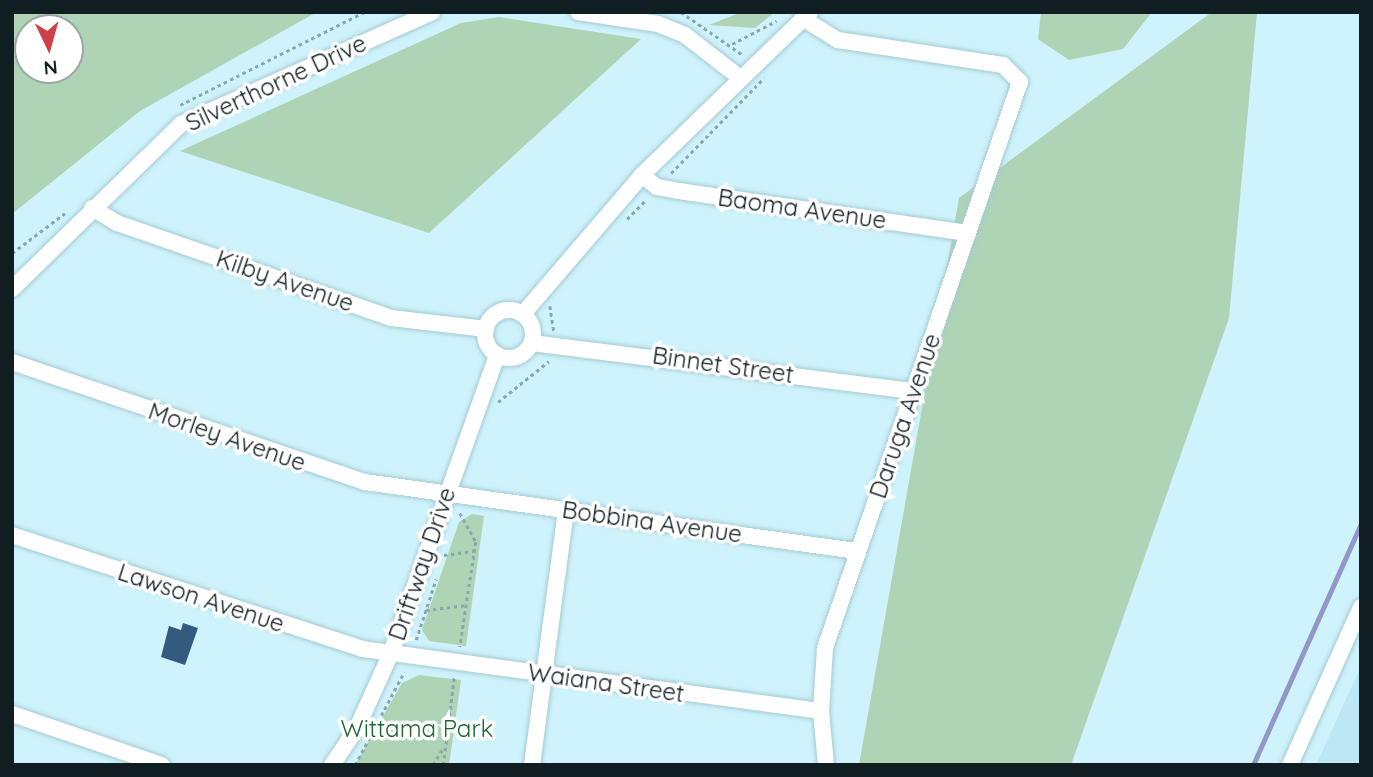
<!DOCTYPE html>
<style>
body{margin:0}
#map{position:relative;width:1373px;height:777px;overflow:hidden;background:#cef3fd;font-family:Quicksand,sans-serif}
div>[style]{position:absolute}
.built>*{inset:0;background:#bbe8f4}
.green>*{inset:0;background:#aed4b5}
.stream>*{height:4.5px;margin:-2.25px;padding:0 2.25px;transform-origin:2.25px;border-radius:2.25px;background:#9396c9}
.building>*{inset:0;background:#335a7f}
.path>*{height:2.5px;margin-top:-1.25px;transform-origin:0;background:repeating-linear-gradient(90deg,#8aa7ae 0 3.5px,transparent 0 7px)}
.roads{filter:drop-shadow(0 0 2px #a6cad3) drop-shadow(0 0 2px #a6cad3)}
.minor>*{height:16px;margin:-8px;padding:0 8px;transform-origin:8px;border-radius:8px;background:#fff}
.minor>.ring{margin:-8px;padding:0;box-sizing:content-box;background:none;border:16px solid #fff;border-radius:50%}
span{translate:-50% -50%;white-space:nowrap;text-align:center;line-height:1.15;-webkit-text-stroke:7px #fff;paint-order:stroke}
.street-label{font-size:24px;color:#101e21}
.park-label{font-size:24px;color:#1f6635}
.frame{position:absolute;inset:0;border:14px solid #101e21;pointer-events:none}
.north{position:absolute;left:14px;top:14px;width:70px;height:70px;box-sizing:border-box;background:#fff;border:2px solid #9fa5a6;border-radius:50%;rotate:175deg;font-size:19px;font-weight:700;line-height:28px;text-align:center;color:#101e21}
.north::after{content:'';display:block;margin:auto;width:24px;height:32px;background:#cf3f4b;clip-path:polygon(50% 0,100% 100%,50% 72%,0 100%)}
</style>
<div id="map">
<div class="built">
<div style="clip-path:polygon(1361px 666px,1361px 765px,1316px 765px)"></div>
</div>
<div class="green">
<div style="clip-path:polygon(evenodd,12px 12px,317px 12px,140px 111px,12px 214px,12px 12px,70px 28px,70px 70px,28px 70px,28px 28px,70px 28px)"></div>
<div style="clip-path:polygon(742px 12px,775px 12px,755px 28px,709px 25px)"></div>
<div style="clip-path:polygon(1041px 12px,1152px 12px,1123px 49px,1069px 60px,1038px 39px)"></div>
<div style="clip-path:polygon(1212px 12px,1257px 12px,1229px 318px,1071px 765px,859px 765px,959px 198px)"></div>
<div style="clip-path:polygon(499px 17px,641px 39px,429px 233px,180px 151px,461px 23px)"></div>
<div style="clip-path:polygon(472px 514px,484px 516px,466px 646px,429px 641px,422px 630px,459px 522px)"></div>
<div style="clip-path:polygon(419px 675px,461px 680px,449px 765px,355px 765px,402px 683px)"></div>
</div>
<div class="stream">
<div style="left:1253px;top:765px;width:265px;rotate:-65.9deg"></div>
</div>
<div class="building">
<div style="clip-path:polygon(183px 623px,198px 628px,185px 665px,161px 657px,169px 626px,181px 630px)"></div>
</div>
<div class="path">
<div style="left:681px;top:12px;width:75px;rotate:34.7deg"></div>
<div style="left:732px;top:44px;width:50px;rotate:-27.6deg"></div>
<div style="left:180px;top:105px;width:206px;rotate:-26.8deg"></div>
<div style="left:671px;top:173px;width:133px;rotate:-45.6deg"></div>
<div style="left:627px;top:219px;width:28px;rotate:-45deg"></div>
<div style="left:12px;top:253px;width:66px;rotate:-37deg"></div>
<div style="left:550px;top:306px;width:25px;rotate:81deg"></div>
<div style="left:498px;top:402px;width:65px;rotate:-38.8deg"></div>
<div style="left:460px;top:513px;width:33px;rotate:61deg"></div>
<div style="left:476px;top:542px;width:106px;rotate:98.7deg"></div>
<div style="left:444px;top:555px;width:30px;rotate:-8deg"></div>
<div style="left:426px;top:610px;width:41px;rotate:-7deg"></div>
<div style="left:416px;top:640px;width:64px;rotate:-71.8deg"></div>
<div style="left:355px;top:765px;width:105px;rotate:-62.2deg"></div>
<div style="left:433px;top:765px;width:20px;rotate:-60deg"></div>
<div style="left:443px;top:765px;width:88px;rotate:-82.8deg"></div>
</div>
<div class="roads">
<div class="minor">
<div style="left:578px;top:12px;width:81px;rotate:8.5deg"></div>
<div style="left:658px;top:24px;width:29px;rotate:22deg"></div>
<div style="left:685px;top:35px;width:68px;rotate:37.9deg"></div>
<div style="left:804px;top:19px;width:40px;rotate:32deg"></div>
<div style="left:838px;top:40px;width:167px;rotate:8.6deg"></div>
<div style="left:1003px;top:65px;width:24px;rotate:45deg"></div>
<div style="left:1020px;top:82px;width:599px;rotate:109.01deg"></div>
<div style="left:825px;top:648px;width:63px;rotate:93.6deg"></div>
<div style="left:821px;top:711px;width:54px;rotate:84.7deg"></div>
<div style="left:642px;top:175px;width:19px;rotate:39deg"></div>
<div style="left:657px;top:187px;width:22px;rotate:10deg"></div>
<div style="left:679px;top:191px;width:291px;rotate:8.3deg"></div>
<div style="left:92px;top:208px;width:29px;rotate:31deg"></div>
<div style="left:117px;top:223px;width:290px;rotate:19.1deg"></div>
<div style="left:391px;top:318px;width:96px;rotate:6.6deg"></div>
<div style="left:12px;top:289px;width:236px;rotate:-44.3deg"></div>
<div style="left:181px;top:124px;width:275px;rotate:-24deg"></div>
<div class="ring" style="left:485px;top:310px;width:32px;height:32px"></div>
<div style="left:523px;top:314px;width:183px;rotate:-49.4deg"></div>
<div style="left:642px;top:175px;width:234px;rotate:-44.1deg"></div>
<div style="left:532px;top:343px;width:385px;rotate:7.2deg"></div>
<div style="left:12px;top:362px;width:373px;rotate:18.8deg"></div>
<div style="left:365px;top:482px;width:498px;rotate:8deg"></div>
<div style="left:12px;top:535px;width:368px;rotate:18deg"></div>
<div style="left:362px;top:649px;width:463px;rotate:7.7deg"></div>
<div style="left:12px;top:714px;width:158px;rotate:18.8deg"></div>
<div style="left:332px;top:765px;width:45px;rotate:-56deg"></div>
<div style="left:357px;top:728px;width:82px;rotate:-65.6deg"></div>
<div style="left:391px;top:653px;width:315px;rotate:-70.4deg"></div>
<div style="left:532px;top:765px;width:257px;rotate:-82.4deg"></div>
<div style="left:1290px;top:765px;width:173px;rotate:-65.8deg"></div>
</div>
</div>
<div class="street-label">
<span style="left:276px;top:83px;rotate:-25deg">Silverthorne Drive</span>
<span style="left:802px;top:209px;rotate:8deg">Baoma Avenue</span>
<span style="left:285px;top:281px;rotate:19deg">Kilby Avenue</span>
<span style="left:723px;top:365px;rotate:8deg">Binnet Street</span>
<span style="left:905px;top:416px;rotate:-71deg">Daruga Avenue</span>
<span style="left:227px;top:437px;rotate:19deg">Morley Avenue</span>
<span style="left:652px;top:522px;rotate:8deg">Bobbina Avenue</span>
<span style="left:422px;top:564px;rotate:-71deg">Driftway Drive</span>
<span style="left:201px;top:598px;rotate:18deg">Lawson Avenue</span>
<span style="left:606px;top:683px;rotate:8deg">Waiana Street</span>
</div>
<div class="park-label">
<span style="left:417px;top:729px">Wittama Park</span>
</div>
<div class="frame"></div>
<div class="north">N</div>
</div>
